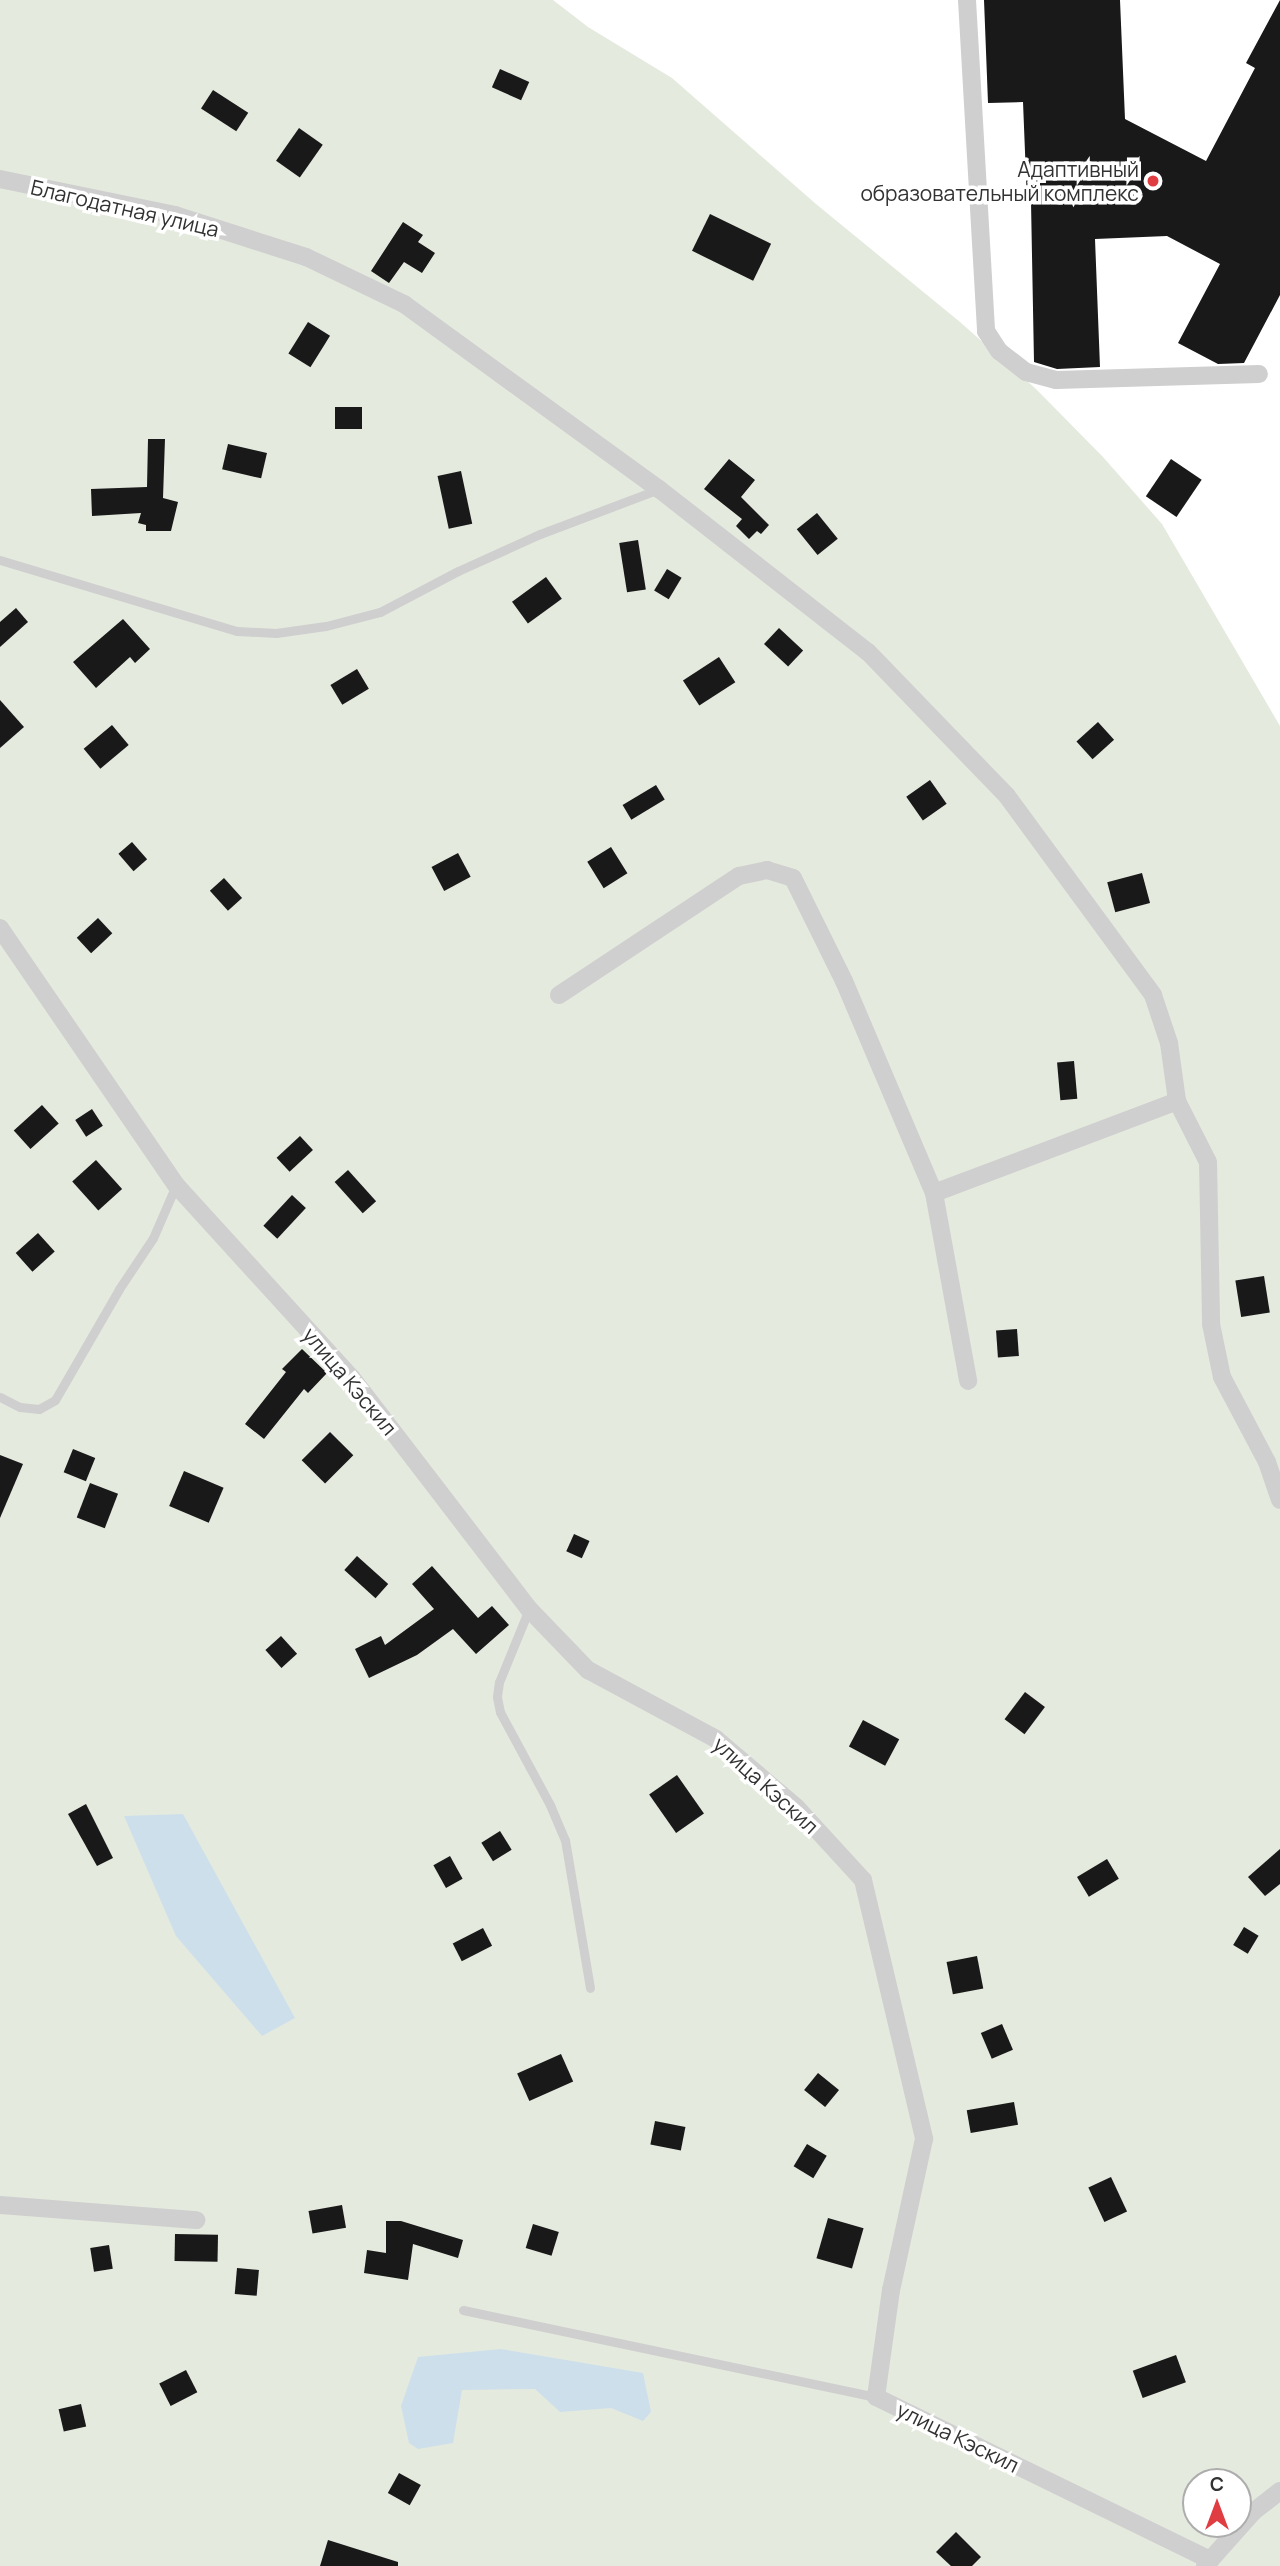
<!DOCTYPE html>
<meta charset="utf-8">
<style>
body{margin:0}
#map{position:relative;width:1280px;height:2566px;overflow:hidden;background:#fff;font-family:Manrope,sans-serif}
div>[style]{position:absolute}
.green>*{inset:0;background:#e4eade}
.water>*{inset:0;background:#cedfec}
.building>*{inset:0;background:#191919;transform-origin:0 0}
.lane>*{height:9px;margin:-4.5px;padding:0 4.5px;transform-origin:4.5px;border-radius:4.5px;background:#cfcfcf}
.street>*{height:18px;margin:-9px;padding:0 9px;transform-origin:9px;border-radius:9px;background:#cfcfcf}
.dots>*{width:19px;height:19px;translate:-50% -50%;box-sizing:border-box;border:4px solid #fff;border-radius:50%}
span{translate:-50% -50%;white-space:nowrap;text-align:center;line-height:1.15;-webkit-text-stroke:7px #fff;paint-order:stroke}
.poi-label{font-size:21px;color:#323232}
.right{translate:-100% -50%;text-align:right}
.street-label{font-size:21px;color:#323232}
.north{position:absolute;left:1182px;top:2468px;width:70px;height:70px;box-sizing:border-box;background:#fff;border:2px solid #adadad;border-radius:50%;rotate:0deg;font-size:19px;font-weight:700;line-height:28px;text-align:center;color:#323232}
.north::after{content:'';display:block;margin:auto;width:24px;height:32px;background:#df3d42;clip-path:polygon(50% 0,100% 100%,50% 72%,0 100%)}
</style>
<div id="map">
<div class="green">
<div style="clip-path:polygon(evenodd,0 0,553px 0,588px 27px,672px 78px,816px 204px,960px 322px,1036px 389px,1103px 457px,1162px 524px,1280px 726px,1280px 2566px,0 2566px,0 0,1196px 2482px,1238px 2482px,1238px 2524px,1196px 2524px,1196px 2482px)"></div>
</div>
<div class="water">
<div style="clip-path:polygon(183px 1814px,295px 2018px,262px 2036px,176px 1936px,124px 1816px)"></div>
<div style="clip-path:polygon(501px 2349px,643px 2373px,651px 2412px,643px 2421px,611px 2408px,560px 2412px,535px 2389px,462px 2390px,453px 2443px,418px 2449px,409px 2443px,401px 2406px,418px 2357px)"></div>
</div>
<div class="building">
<div style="clip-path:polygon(984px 0,1120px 0,1125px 119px,1206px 161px,1255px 68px,1246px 63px,1280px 0,1280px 295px,1244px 363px,1218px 364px,1178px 343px,1220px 264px,1167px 236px,1095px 239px,1100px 367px,1057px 369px,1034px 362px,1031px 202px,1027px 202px,1023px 102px,988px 103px)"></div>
<div style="left:500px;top:69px;width:32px;height:20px;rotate:24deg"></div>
<div style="left:213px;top:90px;width:42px;height:22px;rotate:33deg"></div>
<div style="left:299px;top:128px;width:29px;height:40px;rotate:35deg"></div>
<div style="left:710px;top:214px;width:68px;height:41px;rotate:26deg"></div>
<div style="clip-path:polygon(403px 222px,423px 235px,418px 242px,435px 253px,422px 273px,404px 262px,389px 283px,371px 271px)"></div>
<div style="left:308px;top:322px;width:26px;height:37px;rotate:32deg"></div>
<div style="left:335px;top:407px;width:27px;height:22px"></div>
<div style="clip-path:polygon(148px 439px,165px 439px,163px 498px,178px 502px,171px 531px,146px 531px,146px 525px,138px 523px,141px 513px,92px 516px,91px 489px,147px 487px)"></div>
<div style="left:228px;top:444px;width:40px;height:26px;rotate:13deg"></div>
<div style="clip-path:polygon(729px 459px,755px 480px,741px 497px,769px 525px,761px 534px,757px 531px,749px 539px,736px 526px,742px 519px,704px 489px)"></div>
<div style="left:1171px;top:459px;width:37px;height:45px;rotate:34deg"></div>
<div style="left:461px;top:471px;width:54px;height:24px;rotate:78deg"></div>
<div style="left:817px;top:513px;width:33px;height:26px;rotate:51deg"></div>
<div style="left:638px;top:540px;width:50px;height:19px;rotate:81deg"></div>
<div style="left:667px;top:569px;width:17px;height:25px;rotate:31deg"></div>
<div style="left:546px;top:577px;width:27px;height:42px;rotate:54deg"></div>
<div style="clip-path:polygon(16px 608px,28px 622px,0 647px,0 622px)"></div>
<div style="clip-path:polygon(123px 619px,150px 649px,135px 663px,130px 657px,96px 688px,73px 662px)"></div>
<div style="left:779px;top:628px;width:33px;height:22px;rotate:43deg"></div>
<div style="left:719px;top:657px;width:30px;height:43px;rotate:57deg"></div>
<div style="left:357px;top:669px;width:23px;height:31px;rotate:59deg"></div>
<div style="clip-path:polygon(0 700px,24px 727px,0 748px)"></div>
<div style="left:1098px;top:722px;width:24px;height:29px;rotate:48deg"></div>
<div style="left:112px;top:725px;width:26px;height:37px;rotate:50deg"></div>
<div style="left:930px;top:780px;width:29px;height:29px;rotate:55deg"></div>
<div style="left:656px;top:785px;width:17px;height:39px;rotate:59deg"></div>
<div style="left:132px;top:842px;width:23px;height:18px;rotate:49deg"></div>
<div style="left:611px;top:847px;width:31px;height:28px;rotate:58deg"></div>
<div style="left:458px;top:853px;width:27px;height:30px;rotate:62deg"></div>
<div style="left:1142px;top:873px;width:31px;height:36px;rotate:75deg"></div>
<div style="left:224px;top:878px;width:27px;height:19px;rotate:48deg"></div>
<div style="left:98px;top:918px;width:21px;height:29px;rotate:47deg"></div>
<div style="left:1074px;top:1061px;width:38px;height:17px;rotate:85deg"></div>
<div style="left:42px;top:1105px;width:25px;height:38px;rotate:48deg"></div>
<div style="left:92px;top:1109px;width:20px;height:20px;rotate:57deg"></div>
<div style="left:300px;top:1136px;width:19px;height:32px;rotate:47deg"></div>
<div style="left:96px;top:1160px;width:39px;height:32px;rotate:48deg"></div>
<div style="left:348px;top:1170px;width:42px;height:18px;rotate:48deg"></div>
<div style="left:292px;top:1195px;width:19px;height:42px;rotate:43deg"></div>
<div style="left:38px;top:1233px;width:25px;height:30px;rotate:48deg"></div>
<div style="left:1264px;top:1276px;width:37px;height:29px;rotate:81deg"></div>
<div style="left:1017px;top:1329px;width:27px;height:21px;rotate:86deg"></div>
<div style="clip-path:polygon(302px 1349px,327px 1373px,308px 1393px,304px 1389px,264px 1439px,245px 1424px,286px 1372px,282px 1369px)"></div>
<div style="left:330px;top:1432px;width:33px;height:40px;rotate:45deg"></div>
<div style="left:73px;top:1449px;width:24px;height:25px;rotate:22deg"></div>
<div style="clip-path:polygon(0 1455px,23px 1464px,0 1518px)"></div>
<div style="left:184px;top:1471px;width:43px;height:38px;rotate:23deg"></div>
<div style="left:90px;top:1483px;width:30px;height:37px;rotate:21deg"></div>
<div style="left:574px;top:1534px;width:17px;height:19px;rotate:24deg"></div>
<div style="left:357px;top:1556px;width:42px;height:19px;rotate:42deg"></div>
<div style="clip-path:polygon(432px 1566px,478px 1618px,492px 1606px,509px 1625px,476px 1654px,453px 1629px,417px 1655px,369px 1678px,355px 1649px,381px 1636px,385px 1645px,434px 1609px,412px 1584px)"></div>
<div style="left:281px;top:1636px;width:24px;height:21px;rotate:48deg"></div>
<div style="left:1025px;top:1692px;width:25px;height:34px;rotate:37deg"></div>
<div style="left:863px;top:1720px;width:41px;height:30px;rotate:28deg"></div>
<div style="left:677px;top:1775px;width:47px;height:34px;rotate:55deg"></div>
<div style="clip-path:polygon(86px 1804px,113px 1858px,97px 1866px,68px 1814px)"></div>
<div style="left:500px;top:1831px;width:22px;height:22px;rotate:58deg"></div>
<div style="clip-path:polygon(1280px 1849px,1280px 1884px,1265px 1896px,1248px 1877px)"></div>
<div style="left:450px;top:1856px;width:26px;height:19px;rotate:61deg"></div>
<div style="left:1107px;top:1859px;width:23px;height:35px;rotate:59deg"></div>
<div style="left:1244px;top:1927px;width:17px;height:21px;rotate:31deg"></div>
<div style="left:483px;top:1928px;width:20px;height:34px;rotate:63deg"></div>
<div style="left:977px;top:1956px;width:33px;height:31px;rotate:79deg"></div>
<div style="left:1002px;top:2024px;width:28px;height:23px;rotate:67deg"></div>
<div style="left:561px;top:2054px;width:30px;height:48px;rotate:66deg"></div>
<div style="left:818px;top:2073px;width:27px;height:22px;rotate:39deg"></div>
<div style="left:1014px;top:2102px;width:23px;height:48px;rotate:80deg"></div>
<div style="left:655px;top:2121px;width:31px;height:24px;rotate:11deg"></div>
<div style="left:807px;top:2144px;width:23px;height:26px;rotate:31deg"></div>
<div style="left:1111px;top:2177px;width:38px;height:25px;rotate:65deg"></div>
<div style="left:342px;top:2205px;width:23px;height:34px;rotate:80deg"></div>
<div style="left:828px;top:2218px;width:37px;height:42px;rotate:16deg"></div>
<div style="clip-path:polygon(386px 2221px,401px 2221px,463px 2240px,458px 2258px,413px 2244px,408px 2280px,364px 2273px,367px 2250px,386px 2253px)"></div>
<div style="left:533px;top:2224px;width:27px;height:25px;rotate:17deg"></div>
<div style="left:175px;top:2234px;width:43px;height:27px;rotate:1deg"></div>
<div style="left:109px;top:2245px;width:24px;height:19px;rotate:81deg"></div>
<div style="left:237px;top:2268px;width:22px;height:26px;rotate:5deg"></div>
<div style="left:1176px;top:2355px;width:29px;height:46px;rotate:70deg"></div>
<div style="left:186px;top:2370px;width:25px;height:30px;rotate:63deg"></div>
<div style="left:81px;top:2404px;width:23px;height:23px;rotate:77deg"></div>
<div style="left:399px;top:2473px;width:25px;height:23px;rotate:29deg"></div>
<div style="clip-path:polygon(956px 2532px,981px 2557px,972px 2566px,951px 2566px,936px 2552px)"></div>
<div style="clip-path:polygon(328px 2540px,398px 2562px,398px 2566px,320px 2566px)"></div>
</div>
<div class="lane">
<div style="left:0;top:560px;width:247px;rotate:16.7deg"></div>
<div style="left:237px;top:631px;width:39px;rotate:3deg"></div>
<div style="left:276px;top:633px;width:50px;rotate:-8deg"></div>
<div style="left:326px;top:626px;width:56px;rotate:-14.5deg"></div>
<div style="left:380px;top:612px;width:88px;rotate:-27.7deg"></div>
<div style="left:458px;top:571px;width:90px;rotate:-24.3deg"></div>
<div style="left:540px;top:534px;width:127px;rotate:-20.7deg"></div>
<div style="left:0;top:1397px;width:22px;rotate:27deg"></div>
<div style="left:20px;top:1407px;width:19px;rotate:6deg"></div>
<div style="left:39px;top:1409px;width:18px;rotate:-29deg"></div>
<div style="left:55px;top:1400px;width:128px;rotate:-60deg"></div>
<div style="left:119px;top:1289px;width:61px;rotate:-56.3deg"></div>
<div style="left:153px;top:1238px;width:58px;rotate:-66.5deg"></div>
<div style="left:529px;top:1609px;width:79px;rotate:112.3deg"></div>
<div style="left:499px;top:1682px;width:15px;rotate:98deg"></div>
<div style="left:497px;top:1697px;width:15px;rotate:79deg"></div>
<div style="left:500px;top:1712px;width:106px;rotate:61.7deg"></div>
<div style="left:550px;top:1805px;width:38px;rotate:67deg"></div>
<div style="left:565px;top:1840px;width:150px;rotate:80.4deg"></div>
<div style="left:463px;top:2310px;width:422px;rotate:11.9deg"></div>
</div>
<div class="street">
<div style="left:967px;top:0;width:332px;rotate:86.7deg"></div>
<div style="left:986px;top:331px;width:24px;rotate:57deg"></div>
<div style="left:999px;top:351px;width:34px;rotate:38deg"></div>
<div style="left:1026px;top:372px;width:31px;rotate:15deg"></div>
<div style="left:1056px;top:380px;width:203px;rotate:-1.7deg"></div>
<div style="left:0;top:179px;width:179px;rotate:11.6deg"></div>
<div style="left:175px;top:215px;width:138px;rotate:17.8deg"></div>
<div style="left:306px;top:257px;width:109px;rotate:25.6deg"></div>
<div style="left:404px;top:304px;width:315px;rotate:36deg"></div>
<div style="left:659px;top:489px;width:265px;rotate:38deg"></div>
<div style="left:868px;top:652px;width:200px;rotate:46deg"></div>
<div style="left:1007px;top:796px;width:247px;rotate:53.7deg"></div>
<div style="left:1153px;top:995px;width:51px;rotate:71.6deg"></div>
<div style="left:1169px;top:1043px;width:59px;rotate:82.1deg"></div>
<div style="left:1177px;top:1101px;width:68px;rotate:63.1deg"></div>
<div style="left:1208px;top:1162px;width:162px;rotate:88.9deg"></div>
<div style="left:1211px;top:1324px;width:54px;rotate:78.3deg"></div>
<div style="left:1222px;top:1377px;width:96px;rotate:62.1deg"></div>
<div style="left:1267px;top:1462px;width:40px;rotate:71.1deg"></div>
<div style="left:0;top:928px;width:311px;rotate:55.6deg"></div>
<div style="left:176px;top:1185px;width:260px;rotate:47.7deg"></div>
<div style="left:351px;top:1377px;width:292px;rotate:52.5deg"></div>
<div style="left:529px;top:1609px;width:85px;rotate:46deg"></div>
<div style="left:588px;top:1670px;width:145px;rotate:28.3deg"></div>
<div style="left:716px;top:1739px;width:106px;rotate:40.4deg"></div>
<div style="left:797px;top:1808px;width:98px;rotate:47.5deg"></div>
<div style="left:863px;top:1880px;width:266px;rotate:76.7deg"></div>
<div style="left:924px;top:2139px;width:155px;rotate:102.3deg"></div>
<div style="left:891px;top:2290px;width:108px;rotate:98deg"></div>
<div style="left:876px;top:2397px;width:372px;rotate:26deg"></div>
<div style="left:559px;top:995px;width:216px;rotate:-33.5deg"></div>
<div style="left:739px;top:876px;width:29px;rotate:-12deg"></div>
<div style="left:767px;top:870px;width:27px;rotate:17deg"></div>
<div style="left:793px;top:878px;width:115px;rotate:63.7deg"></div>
<div style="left:844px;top:981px;width:230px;rotate:67deg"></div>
<div style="left:934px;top:1193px;width:260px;rotate:-20.7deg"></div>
<div style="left:934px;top:1193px;width:191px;rotate:79.7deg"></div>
<div style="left:0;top:2205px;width:197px;rotate:4.4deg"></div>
<div style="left:1205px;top:2566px;width:72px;rotate:-48.4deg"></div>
<div style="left:1253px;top:2512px;width:34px;rotate:-38deg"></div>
</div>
<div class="dots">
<div style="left:1153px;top:181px;background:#df3d42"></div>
</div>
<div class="poi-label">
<span class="right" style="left:1139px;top:181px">Адаптивный<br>образовательный комплекс</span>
</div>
<div class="street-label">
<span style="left:125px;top:208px;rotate:13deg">Благодатная улица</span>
<span style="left:350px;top:1381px;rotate:50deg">улица Кэскил</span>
<span style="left:766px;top:1785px;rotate:42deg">улица Кэскил</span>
<span style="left:958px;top:2437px;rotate:26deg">улица Кэскил</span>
</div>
<div class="north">С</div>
</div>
